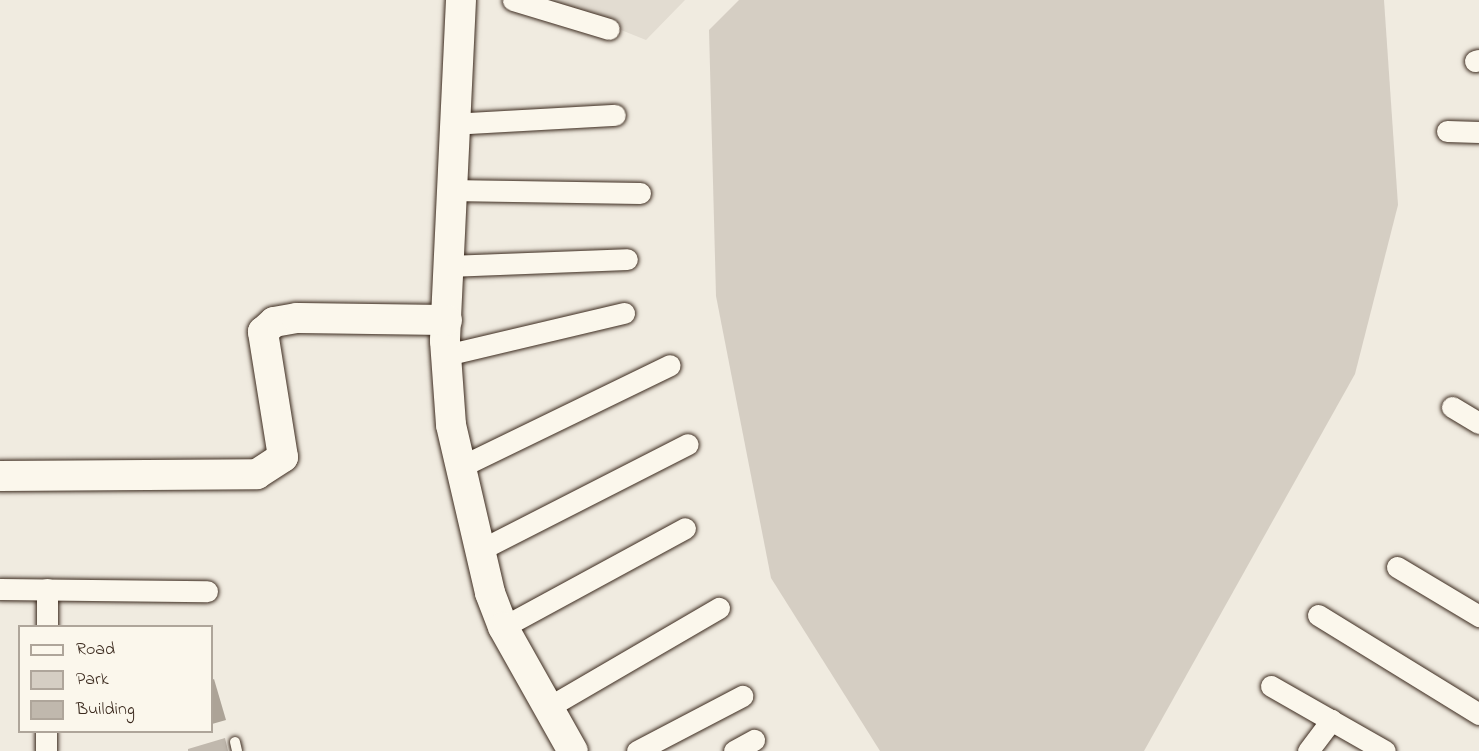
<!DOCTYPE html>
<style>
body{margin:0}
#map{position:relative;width:1479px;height:751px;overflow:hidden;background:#f0ebe0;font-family:"Indie Flower",sans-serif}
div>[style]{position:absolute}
.built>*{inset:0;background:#e2dcd1}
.green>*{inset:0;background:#d5cec3}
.water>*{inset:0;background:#aca397}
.building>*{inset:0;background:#c0b8ad}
.roads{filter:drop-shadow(0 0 2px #3b2a1e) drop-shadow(0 0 2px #3b2a1e)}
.lane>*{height:10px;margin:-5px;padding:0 5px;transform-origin:5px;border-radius:5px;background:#fbf7ec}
.street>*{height:21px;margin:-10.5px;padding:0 10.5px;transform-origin:10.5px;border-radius:10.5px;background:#fbf7ec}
.secondary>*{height:30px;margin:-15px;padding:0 15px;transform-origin:15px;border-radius:15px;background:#fbf7ec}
span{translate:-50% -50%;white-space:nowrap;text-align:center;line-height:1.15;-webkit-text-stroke:4.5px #fbf7ec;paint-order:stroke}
.legend{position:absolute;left:18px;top:625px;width:195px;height:108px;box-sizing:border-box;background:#fbf7ec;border:2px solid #aea59a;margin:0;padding:8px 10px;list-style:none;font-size:18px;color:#3b2a1e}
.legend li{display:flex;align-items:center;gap:12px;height:30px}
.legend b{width:30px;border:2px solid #aea59a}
</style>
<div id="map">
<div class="built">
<div style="clip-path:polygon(546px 0,685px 0,646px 40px)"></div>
</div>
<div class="green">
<div style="clip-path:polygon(739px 0,1384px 0,1398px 205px,1355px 374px,1144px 751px,880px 751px,771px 578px,716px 296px,709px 30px)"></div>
</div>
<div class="water">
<div style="clip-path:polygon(214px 679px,226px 720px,212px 724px,212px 680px)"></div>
</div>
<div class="building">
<div style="clip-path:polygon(225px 738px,228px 751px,188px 751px,188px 749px)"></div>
</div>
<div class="roads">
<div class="lane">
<div style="left:235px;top:742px;width:9px;rotate:77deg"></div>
</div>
<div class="street">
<div style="left:513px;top:0;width:100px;rotate:16.8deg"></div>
<div style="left:1475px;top:61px;width:4px;rotate:-14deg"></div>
<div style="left:452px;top:124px;width:163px;rotate:-3.2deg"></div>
<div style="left:1447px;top:131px;width:32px;rotate:2deg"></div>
<div style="left:449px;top:190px;width:191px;rotate:0.9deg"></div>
<div style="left:448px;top:266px;width:179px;rotate:-2.2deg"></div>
<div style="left:446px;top:355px;width:183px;rotate:-13.3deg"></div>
<div style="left:1452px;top:407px;width:31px;rotate:31deg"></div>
<div style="left:460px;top:467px;width:233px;rotate:-25.9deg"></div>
<div style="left:480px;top:550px;width:233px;rotate:-27deg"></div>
<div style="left:1397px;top:567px;width:96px;rotate:30.9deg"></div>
<div style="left:0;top:589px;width:207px;rotate:0.6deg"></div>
<div style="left:1318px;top:615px;width:189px;rotate:31.6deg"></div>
<div style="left:47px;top:626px;width:37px;rotate:-90deg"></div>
<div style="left:503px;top:627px;width:207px;rotate:-28.5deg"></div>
<div style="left:1271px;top:686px;width:131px;rotate:29.7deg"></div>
<div style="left:547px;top:708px;width:199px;rotate:-30.2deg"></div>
<div style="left:46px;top:751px;width:19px;rotate:-90deg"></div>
<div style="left:637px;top:751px;width:119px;rotate:-27.6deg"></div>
<div style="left:734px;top:751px;width:23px;rotate:-29deg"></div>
<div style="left:1308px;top:751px;width:39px;rotate:-53deg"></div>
</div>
<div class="secondary">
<div style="left:461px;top:0;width:341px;rotate:92.7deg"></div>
<div style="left:445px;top:341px;width:84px;rotate:85.9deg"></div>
<div style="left:451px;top:425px;width:172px;rotate:76.9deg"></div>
<div style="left:490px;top:593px;width:36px;rotate:69deg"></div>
<div style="left:503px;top:627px;width:142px;rotate:60.6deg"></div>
<div style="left:0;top:476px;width:257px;rotate:-0.4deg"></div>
<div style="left:257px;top:474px;width:31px;rotate:-33deg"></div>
<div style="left:283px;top:457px;width:127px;rotate:-99.1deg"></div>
<div style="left:263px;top:332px;width:15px;rotate:-42deg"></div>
<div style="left:274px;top:322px;width:23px;rotate:-10deg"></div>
<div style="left:297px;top:318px;width:150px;rotate:0.8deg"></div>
</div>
</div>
<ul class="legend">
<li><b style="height:8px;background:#fbf7ec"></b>Road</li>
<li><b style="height:16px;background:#d5cec3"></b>Park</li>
<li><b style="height:16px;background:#c0b8ad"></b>Building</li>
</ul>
</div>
